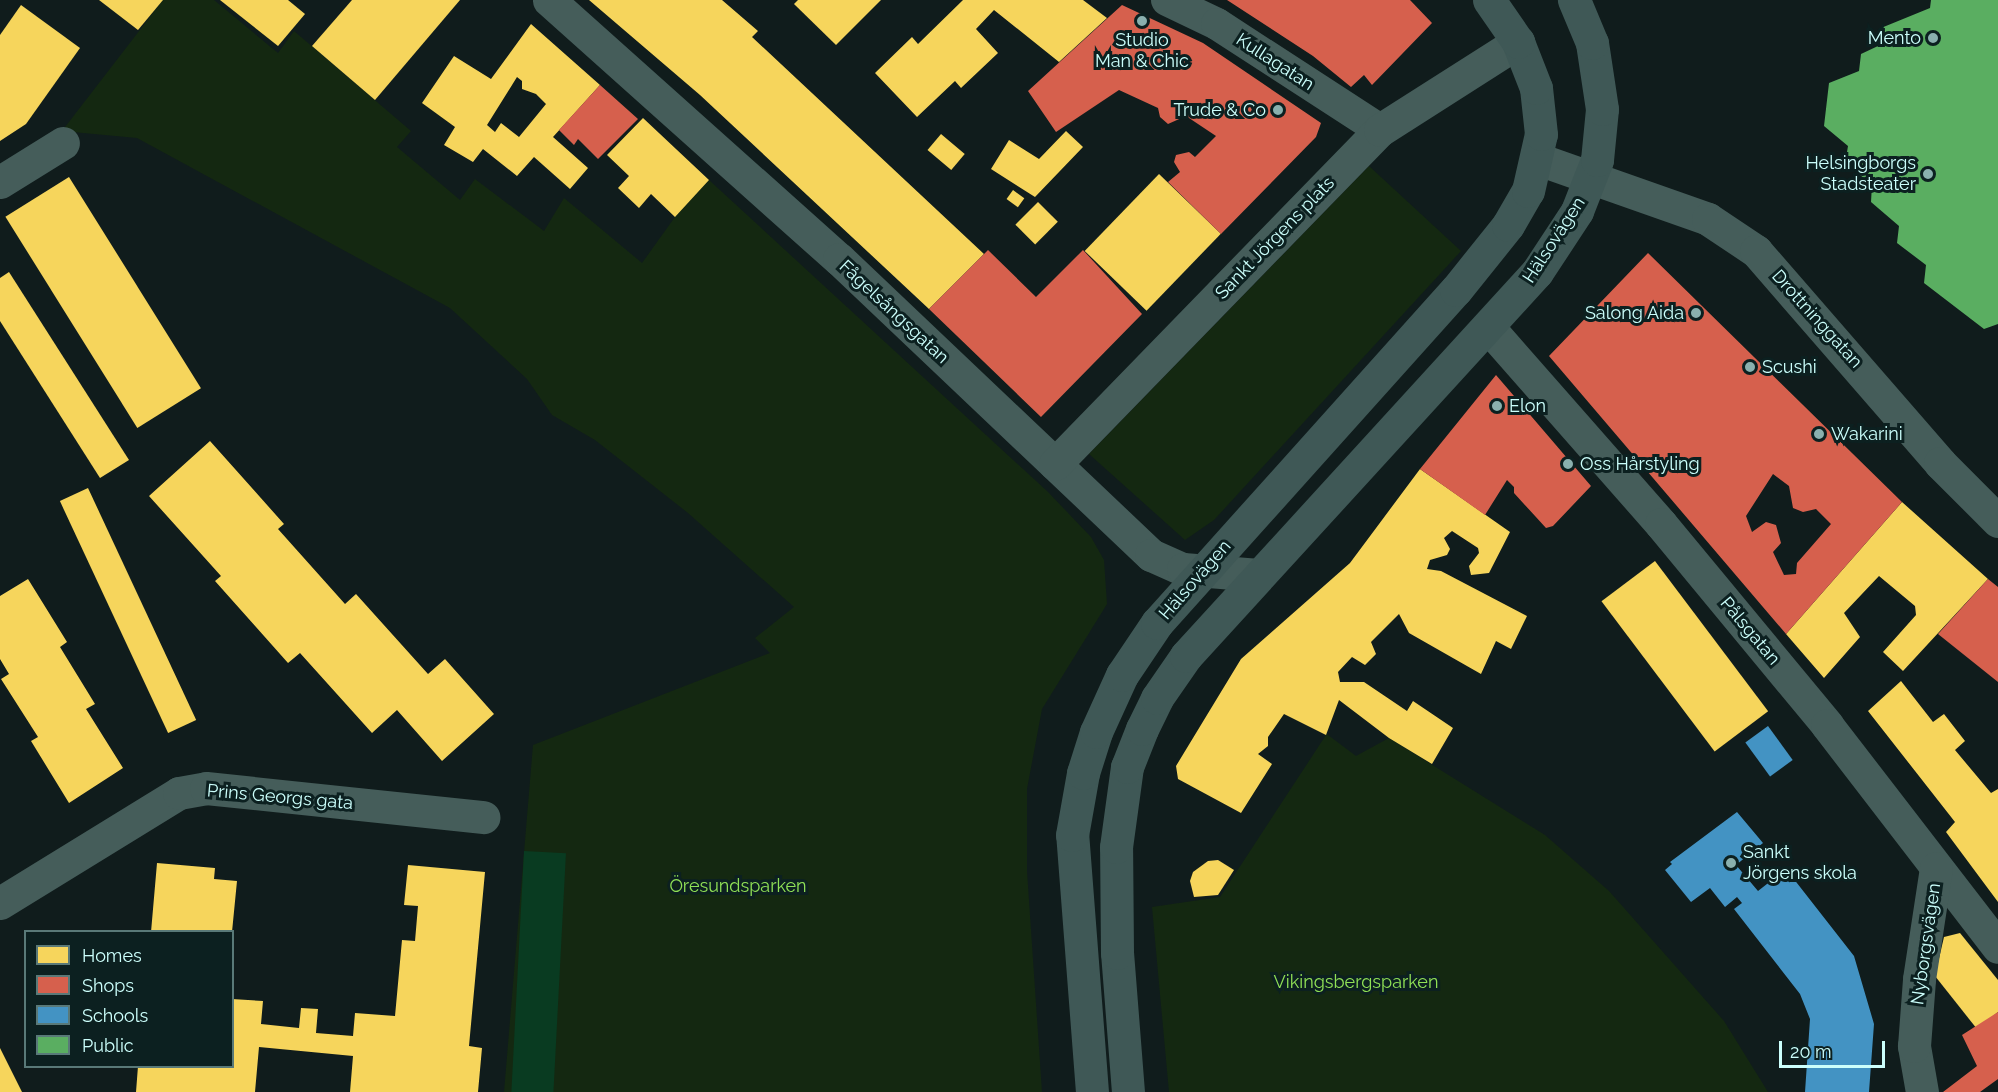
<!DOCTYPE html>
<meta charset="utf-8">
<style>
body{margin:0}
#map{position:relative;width:1998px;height:1092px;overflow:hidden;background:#101c1c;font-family:Raleway,sans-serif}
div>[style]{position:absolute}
.green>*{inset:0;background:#142811}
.water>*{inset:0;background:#093b21;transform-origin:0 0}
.homes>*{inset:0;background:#f6d55c;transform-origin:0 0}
.shops>*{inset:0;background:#d6604d}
.schools>*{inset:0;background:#4393c3;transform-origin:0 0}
.public>*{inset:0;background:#5aae61}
.pedestrian>*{height:32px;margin:-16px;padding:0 16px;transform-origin:16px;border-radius:16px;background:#455d5a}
.minor>*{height:33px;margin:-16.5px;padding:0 16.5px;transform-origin:16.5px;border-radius:16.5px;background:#455d5a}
.tertiary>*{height:33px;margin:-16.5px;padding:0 16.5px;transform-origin:16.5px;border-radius:16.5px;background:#455d5a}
.secondary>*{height:33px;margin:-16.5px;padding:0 16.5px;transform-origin:16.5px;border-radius:16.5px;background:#3f5856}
.dots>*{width:16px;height:16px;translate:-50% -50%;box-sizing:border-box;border:3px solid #0c2020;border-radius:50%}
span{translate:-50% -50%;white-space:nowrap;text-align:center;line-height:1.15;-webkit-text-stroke:6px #0c2020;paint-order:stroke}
.poi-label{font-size:18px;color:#ccfffc}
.right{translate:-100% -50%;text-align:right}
.left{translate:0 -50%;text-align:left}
.street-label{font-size:18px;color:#ccfffc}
.park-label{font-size:18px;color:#90e156}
.legend{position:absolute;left:24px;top:930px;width:210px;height:138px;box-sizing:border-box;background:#0c2020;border:2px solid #597978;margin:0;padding:8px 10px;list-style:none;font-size:18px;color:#ccfffc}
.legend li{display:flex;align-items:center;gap:12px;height:30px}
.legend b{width:30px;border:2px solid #597978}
.scale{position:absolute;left:1779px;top:1041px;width:106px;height:27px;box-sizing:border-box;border:3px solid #ccfffc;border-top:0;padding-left:8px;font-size:18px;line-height:21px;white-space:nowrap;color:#ccfffc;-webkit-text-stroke:4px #0c2020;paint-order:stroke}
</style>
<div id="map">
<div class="green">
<div style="clip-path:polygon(163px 0,214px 0,278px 53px,294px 31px,411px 131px,397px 147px,460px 200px,475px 179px,544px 231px,564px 198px,642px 263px,675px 217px,709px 180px,1048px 492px,1091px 537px,1104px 560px,1107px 604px,1042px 709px,1027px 789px,1027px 871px,1042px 1092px,504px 1092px,533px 745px,770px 653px,755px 638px,794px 607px,688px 513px,595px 440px,552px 415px,527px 379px,450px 308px,137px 138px,62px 131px)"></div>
<div style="clip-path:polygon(1369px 166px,1461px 251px,1214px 520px,1185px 540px,1089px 454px)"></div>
<div style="clip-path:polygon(1324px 732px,1356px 756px,1389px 738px,1545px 835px,1609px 891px,1724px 1021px,1768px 1092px,1169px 1092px,1152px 907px,1220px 897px,1326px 735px)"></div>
</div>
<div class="water">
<div style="left:524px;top:851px;width:42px;height:242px;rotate:3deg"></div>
</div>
<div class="homes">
<div style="clip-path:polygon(99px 0,163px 0,138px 30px)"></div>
<div style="clip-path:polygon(220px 0,288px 0,305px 14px,278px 46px)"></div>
<div style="clip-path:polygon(352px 0,460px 0,375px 100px,312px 46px)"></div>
<div style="clip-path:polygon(589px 0,722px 0,758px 31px,752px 37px,984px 254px,929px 309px,700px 95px)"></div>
<div style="clip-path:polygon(798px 0,881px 0,836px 45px,794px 4px)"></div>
<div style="clip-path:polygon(963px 0,1083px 0,1107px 18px,1059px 62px,994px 10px,976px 29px,998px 53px,961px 88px,955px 81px,917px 117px,875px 73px,912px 37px,918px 44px)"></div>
<div style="clip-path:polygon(21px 5px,80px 48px,26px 124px,0 141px,0 35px)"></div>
<div style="clip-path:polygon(evenodd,531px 24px,600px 85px,553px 137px,588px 168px,570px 189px,534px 157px,517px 176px,483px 149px,473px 162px,444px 145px,455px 127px,422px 103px,454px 56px,491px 79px,531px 24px,517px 77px,522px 81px,522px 89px,536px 94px,546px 104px,519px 137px,501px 123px,495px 132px,487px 125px,517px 77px)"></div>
<div style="clip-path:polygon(643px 118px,709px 180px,675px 217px,651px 194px,639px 208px,618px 188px,629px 176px,607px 155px)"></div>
<div style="clip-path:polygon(1066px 131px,1083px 147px,1035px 197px,991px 169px,1009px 140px,1039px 159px)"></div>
<div style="left:941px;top:134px;width:31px;height:21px;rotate:40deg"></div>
<div style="left:1159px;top:174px;width:86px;height:107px;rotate:44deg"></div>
<div style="left:69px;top:177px;width:249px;height:75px;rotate:58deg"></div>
<div style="left:1013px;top:190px;width:14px;height:11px;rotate:36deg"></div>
<div style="left:1038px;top:202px;width:28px;height:32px;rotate:45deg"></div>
<div style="clip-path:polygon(9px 272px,129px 460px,100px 478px,0 321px,0 278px)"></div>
<div style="clip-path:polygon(210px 441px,284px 524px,278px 529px,345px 604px,356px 594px,428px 674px,445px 659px,494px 714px,442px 761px,397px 710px,372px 733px,300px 653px,288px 663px,215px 581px,221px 576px,149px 496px)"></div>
<div style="clip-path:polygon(1420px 469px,1510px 532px,1489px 573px,1471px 575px,1469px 566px,1479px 553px,1478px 548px,1452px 531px,1444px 538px,1450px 549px,1447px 555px,1430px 560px,1427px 569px,1441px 571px,1527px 616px,1511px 649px,1496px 641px,1481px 674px,1409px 633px,1399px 614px,1371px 642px,1376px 654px,1365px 665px,1352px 657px,1338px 672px,1340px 682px,1364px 682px,1407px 711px,1413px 701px,1453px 728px,1432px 764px,1389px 738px,1339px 700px,1326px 735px,1284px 714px,1268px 737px,1268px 746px,1258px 754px,1272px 764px,1241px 813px,1178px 779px,1176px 766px,1241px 659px,1350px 563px)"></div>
<div style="left:88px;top:488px;width:256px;height:31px;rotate:65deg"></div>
<div style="clip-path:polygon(1902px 502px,1988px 579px,1903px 671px,1883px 652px,1916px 615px,1915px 606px,1879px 576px,1844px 613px,1860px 637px,1824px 678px,1786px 634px)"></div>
<div style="left:1655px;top:561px;width:188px;height:67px;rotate:53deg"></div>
<div style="clip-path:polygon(28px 579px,67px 642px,60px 647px,95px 704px,86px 709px,123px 768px,69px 803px,31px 741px,38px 737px,1px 679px,9px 674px,0 659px,0 596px)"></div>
<div style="clip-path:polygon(1901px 681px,1933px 722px,1944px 714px,1965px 741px,1955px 750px,1991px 793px,1998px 789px,1998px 902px,1946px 832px,1955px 822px,1868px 711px)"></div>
<div style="clip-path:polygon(1218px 860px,1234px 870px,1218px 895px,1194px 897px,1190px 881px,1193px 872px,1208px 861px)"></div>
<div style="clip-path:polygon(157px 863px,215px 868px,214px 879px,237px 881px,232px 932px,151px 932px)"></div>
<div style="clip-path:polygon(408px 865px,485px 872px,469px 1046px,482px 1048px,478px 1092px,350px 1092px,353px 1056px,259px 1047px,255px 1092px,136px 1092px,138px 1066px,232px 1066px,232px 999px,263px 1001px,261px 1024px,299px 1028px,301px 1008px,318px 1009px,316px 1033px,353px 1036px,355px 1013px,395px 1016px,402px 940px,415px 941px,418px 906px,404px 905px)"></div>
<div style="clip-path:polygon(1960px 933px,1998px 980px,1998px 1012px,1977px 1029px,1935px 976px,1944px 937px)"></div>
<div style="clip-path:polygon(0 1048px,22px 1092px,0 1092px)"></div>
</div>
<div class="shops">
<div style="clip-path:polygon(1227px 0,1410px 0,1432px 23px,1372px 85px,1364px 75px,1351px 87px,1313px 56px)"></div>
<div style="clip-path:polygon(1122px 5px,1203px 43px,1321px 123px,1316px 137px,1221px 234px,1168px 182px,1180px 172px,1174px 162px,1176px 155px,1189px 152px,1195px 157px,1216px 136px,1186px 116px,1168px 124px,1160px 117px,1158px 108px,1119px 90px,1056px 132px,1028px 91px)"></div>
<div style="clip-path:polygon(600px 85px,638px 119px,598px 159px,578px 139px,574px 145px,559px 130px)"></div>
<div style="clip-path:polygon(988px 250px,1036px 297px,1083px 250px,1142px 314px,1041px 417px,929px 309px)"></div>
<div style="clip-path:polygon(evenodd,1648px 253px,1902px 502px,1786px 634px,1549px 356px,1648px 253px,1773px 474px,1789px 486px,1793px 508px,1803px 512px,1816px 509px,1831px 524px,1797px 563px,1796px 574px,1784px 575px,1773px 552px,1781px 543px,1776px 525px,1766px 522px,1752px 532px,1746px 516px,1773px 474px)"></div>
<div style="clip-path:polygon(1496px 375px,1591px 486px,1553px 526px,1546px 528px,1514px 493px,1514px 487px,1507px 480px,1485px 515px,1420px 469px)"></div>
<div style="clip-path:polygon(1988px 579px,1998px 587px,1998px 682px,1938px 634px)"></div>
<div style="clip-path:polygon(1998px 1012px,1998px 1079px,1980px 1092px,1943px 1092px,1977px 1066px,1962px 1035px)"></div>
</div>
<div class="schools">
<div style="left:1768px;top:726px;width:42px;height:28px;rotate:54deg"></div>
<div style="clip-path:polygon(1737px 812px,1763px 843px,1736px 865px,1758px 891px,1786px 869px,1854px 956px,1874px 1024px,1869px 1092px,1805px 1092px,1810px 1019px,1800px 994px,1734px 909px,1742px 903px,1737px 897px,1725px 907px,1710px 888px,1691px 902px,1665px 870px,1672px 864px,1670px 862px)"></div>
</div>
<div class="public">
<div style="clip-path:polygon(1931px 0,1998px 0,1998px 324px,1984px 329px,1924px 283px,1926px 265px,1897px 243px,1899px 226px,1871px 202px,1872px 184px,1845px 164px,1848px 146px,1824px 126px,1829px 83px,1859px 71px,1861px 54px,1878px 46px,1881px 28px,1930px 8px)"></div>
</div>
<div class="pedestrian">
<div style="left:1167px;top:0;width:55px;rotate:25.6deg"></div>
<div style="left:1217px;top:24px;width:194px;rotate:33deg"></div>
</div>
<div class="minor">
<div style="left:549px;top:0;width:389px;rotate:41.8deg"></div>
<div style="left:839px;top:259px;width:430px;rotate:43.5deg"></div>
<div style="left:1151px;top:555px;width:35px;rotate:24deg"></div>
<div style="left:1183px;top:569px;width:76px;rotate:4.5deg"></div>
<div style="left:0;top:182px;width:74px;rotate:-31.8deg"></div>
<div style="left:1488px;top:327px;width:262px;rotate:48.7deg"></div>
<div style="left:1661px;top:524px;width:261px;rotate:50.4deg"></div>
<div style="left:1827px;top:725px;width:280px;rotate:52.4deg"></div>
<div style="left:1055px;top:464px;width:466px;rotate:-45.8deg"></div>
<div style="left:1380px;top:130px;width:164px;rotate:-32.5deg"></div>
<div style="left:0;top:903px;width:210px;rotate:-31.6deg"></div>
<div style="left:179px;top:793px;width:27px;rotate:-10deg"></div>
<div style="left:206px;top:788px;width:279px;rotate:6deg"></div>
<div style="left:1922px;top:1092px;width:47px;rotate:-99.9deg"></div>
<div style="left:1914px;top:1046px;width:67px;rotate:-85.7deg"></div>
<div style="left:1919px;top:979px;width:112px;rotate:-81.3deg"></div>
</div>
<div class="tertiary">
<div style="left:1538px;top:159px;width:180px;rotate:19.4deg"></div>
<div style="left:1708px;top:219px;width:58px;rotate:33.7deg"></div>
<div style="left:1756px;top:251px;width:281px;rotate:49deg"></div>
<div style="left:1940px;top:463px;width:82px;rotate:45deg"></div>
</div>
<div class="secondary">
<div style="left:1092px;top:1092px;width:258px;rotate:-94.4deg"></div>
<div style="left:1072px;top:835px;width:63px;rotate:-79.9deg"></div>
<div style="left:1083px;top:773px;width:43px;rotate:-72.4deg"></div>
<div style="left:1096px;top:732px;width:63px;rotate:-65.5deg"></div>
<div style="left:1122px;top:675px;width:63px;rotate:-56.1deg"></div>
<div style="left:1157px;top:623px;width:448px;rotate:-48.1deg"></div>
<div style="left:1456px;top:290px;width:83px;rotate:-51.3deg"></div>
<div style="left:1508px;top:225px;width:39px;rotate:-60deg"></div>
<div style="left:1528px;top:191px;width:58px;rotate:-77.2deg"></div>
<div style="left:1541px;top:134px;width:46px;rotate:-96.2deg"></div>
<div style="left:1536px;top:88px;width:49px;rotate:-111.4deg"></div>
<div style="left:1518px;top:42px;width:51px;rotate:-124.6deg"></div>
<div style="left:1128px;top:1092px;width:139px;rotate:-94.5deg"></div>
<div style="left:1117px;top:953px;width:106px;rotate:-90.5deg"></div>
<div style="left:1116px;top:847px;width:81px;rotate:-82.2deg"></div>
<div style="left:1127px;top:767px;width:41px;rotate:-68.5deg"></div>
<div style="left:1142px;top:729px;width:34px;rotate:-64deg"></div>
<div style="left:1157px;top:698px;width:51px;rotate:-55.4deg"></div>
<div style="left:1186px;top:656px;width:520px;rotate:-47.57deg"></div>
<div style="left:1537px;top:272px;width:73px;rotate:-56.7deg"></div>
<div style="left:1577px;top:211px;width:55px;rotate:-68.6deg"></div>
<div style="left:1597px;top:160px;width:51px;rotate:-84.4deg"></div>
<div style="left:1602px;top:109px;width:67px;rotate:-98.6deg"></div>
<div style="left:1592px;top:43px;width:47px;rotate:-112.7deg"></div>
</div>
<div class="dots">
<div style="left:1142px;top:21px;background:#8ab0ae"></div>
<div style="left:1933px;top:38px;background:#8ab0ae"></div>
<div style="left:1278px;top:110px;background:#8ab0ae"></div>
<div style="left:1928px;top:174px;background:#8ab0ae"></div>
<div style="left:1696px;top:313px;background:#8ab0ae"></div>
<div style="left:1750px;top:367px;background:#8ab0ae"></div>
<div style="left:1497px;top:406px;background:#8ab0ae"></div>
<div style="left:1819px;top:434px;background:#8ab0ae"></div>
<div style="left:1568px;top:464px;background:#8ab0ae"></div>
<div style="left:1731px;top:863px;background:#8ab0ae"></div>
</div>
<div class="poi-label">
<span class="right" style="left:1921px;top:38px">Mento</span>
<span style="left:1142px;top:51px">Studio<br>Man &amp; Chic</span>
<span class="right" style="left:1266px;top:110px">Trude &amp; Co</span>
<span class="right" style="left:1916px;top:174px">Helsingborgs<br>Stadsteater</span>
<span class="right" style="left:1684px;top:313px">Salong Aida</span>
<span class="left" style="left:1762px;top:367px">Scushi</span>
<span class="left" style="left:1509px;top:406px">Elon</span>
<span class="left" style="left:1831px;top:434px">Wakarini</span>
<span class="left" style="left:1580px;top:464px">Oss Hårstyling</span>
<span class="left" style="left:1743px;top:863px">Sankt<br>Jörgens skola</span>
</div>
<div class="street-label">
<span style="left:1275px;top:62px;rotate:33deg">Kullagatan</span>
<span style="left:1275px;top:238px;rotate:-46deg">Sankt Jörgens plats</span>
<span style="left:1554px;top:240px;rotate:-57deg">Hälsovägen</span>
<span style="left:894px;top:312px;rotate:43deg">Fågelsångsgatan</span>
<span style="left:1817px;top:319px;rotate:48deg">Drottninggatan</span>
<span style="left:1195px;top:580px;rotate:-49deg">Hälsovägen</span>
<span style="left:1750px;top:631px;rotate:50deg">Pålsgatan</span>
<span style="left:280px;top:797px;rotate:5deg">Prins Georgs gata</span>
<span style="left:1926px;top:944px;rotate:-82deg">Nyborgsvägen</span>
</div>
<div class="park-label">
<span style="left:738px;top:886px">Öresundsparken</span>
<span style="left:1356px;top:982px">Vikingsbergsparken</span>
</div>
<ul class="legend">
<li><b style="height:16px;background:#f6d55c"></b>Homes</li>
<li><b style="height:16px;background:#d6604d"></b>Shops</li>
<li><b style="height:16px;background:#4393c3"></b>Schools</li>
<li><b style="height:16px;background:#5aae61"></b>Public</li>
</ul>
<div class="scale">20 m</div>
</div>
